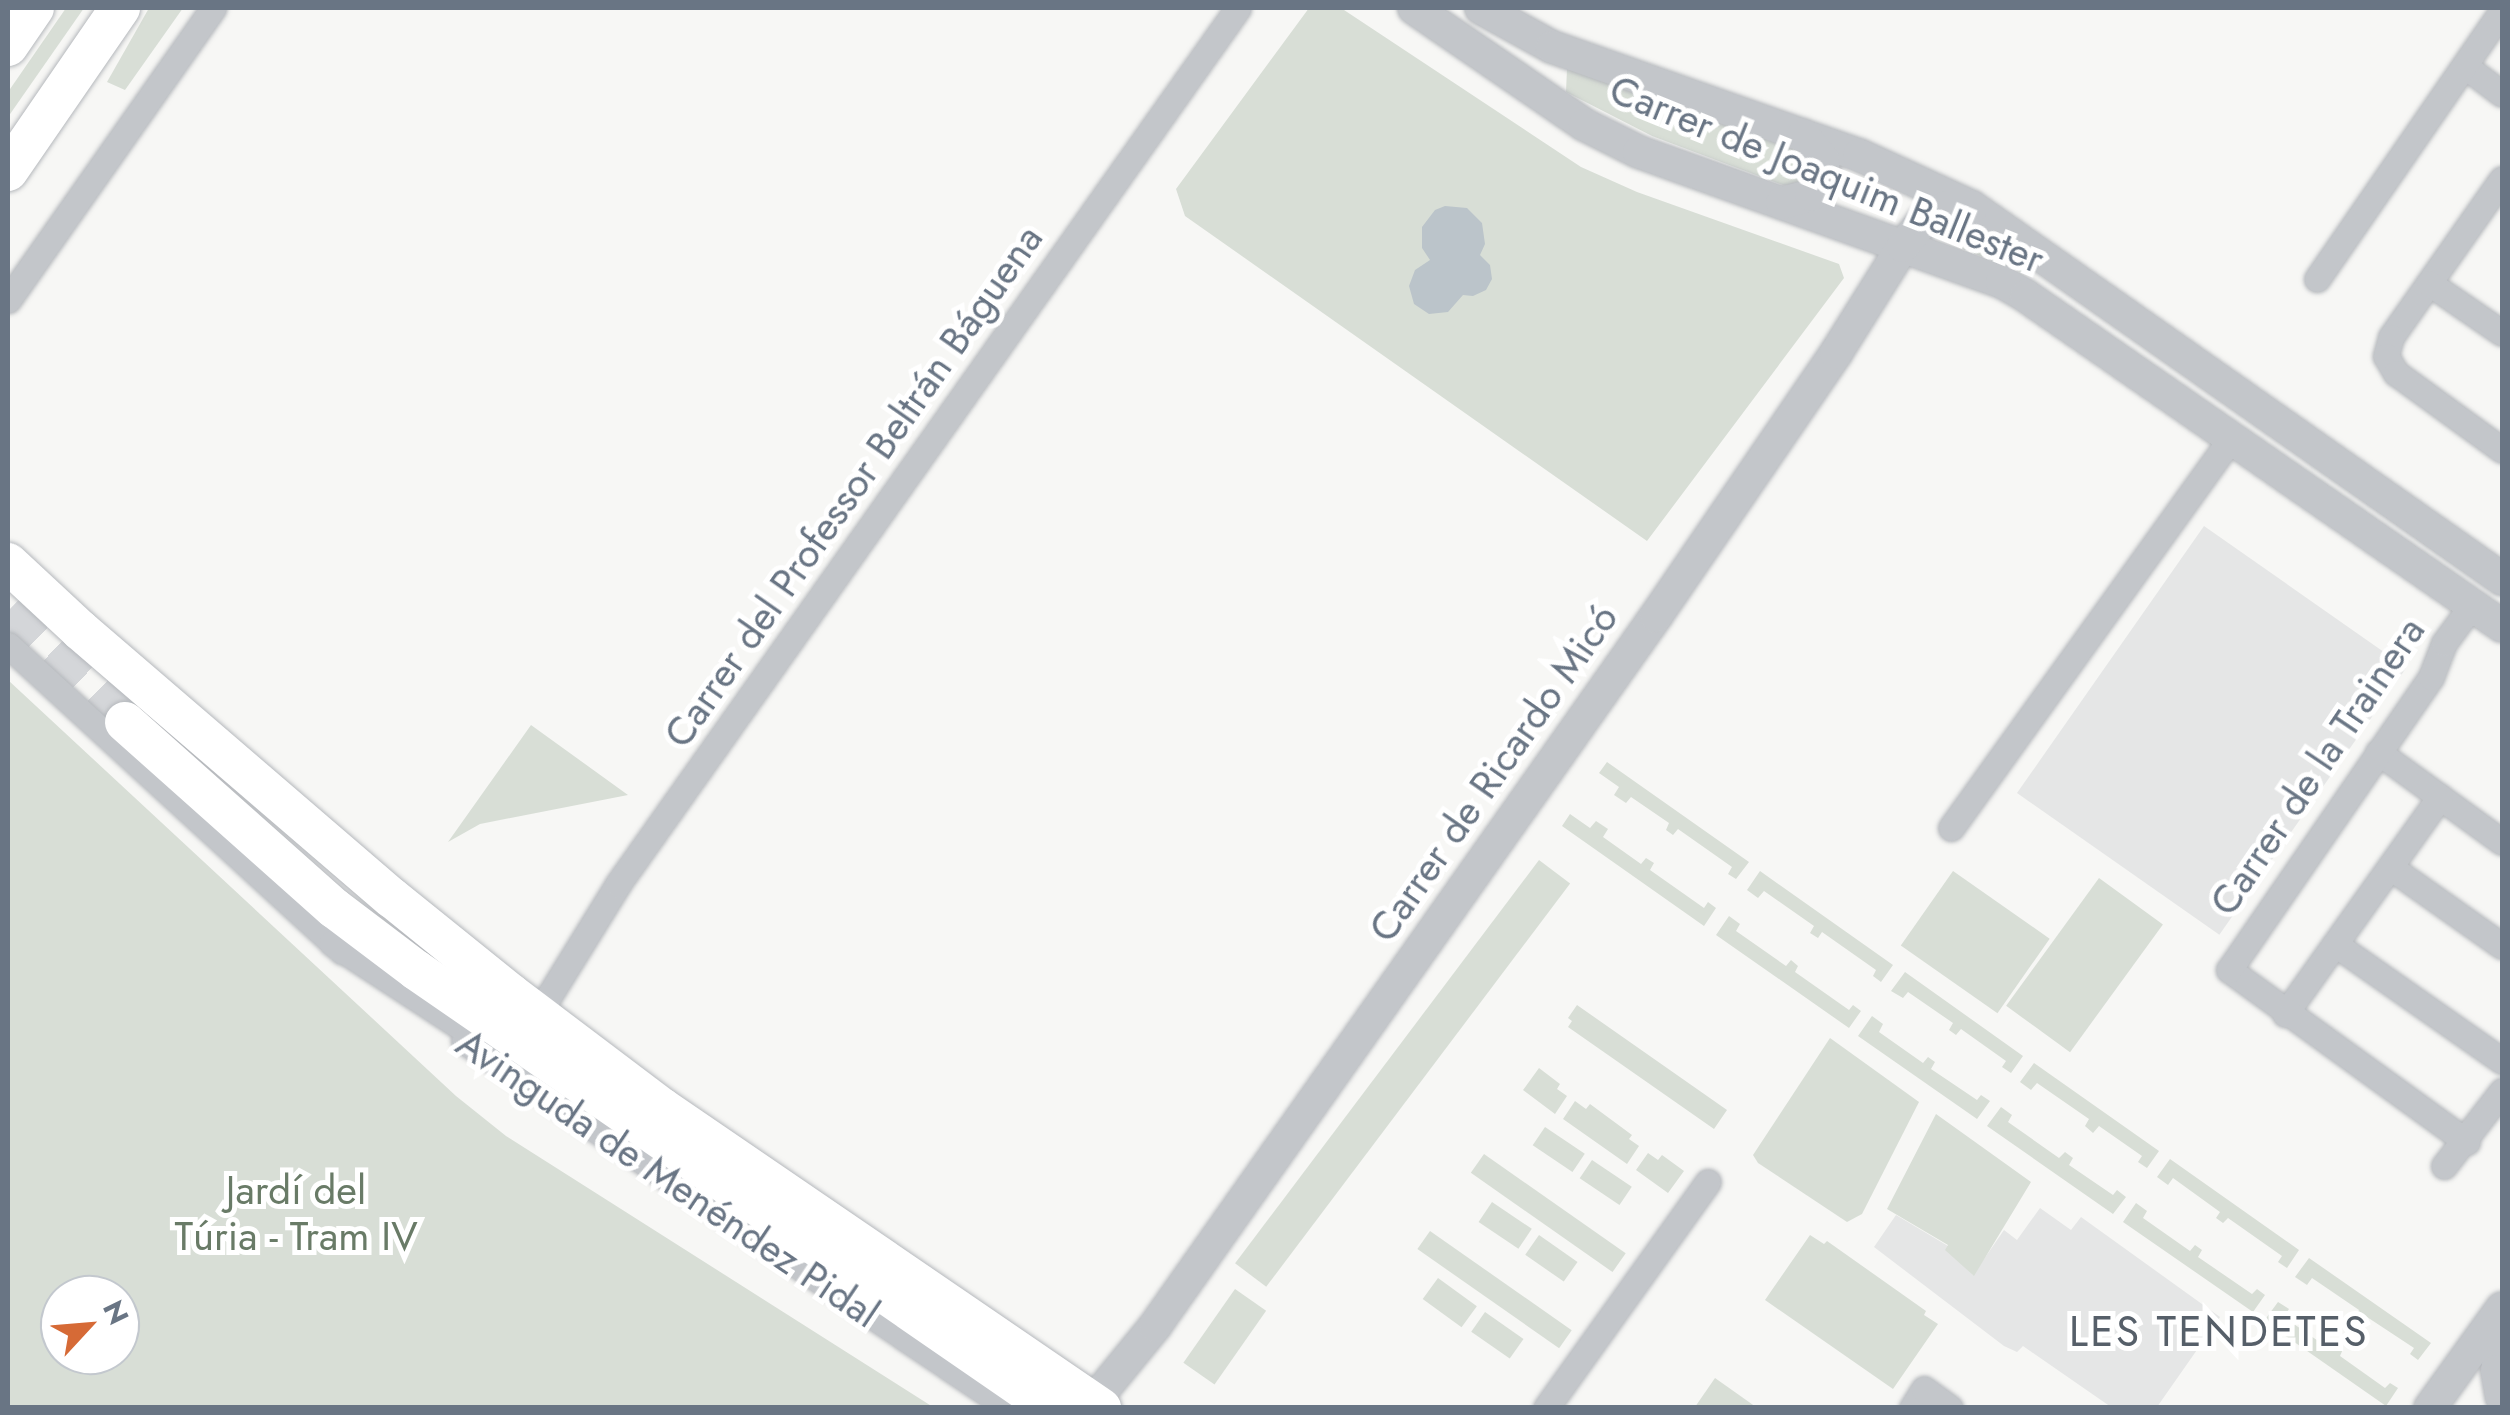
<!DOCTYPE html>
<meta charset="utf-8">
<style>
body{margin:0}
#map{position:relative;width:2510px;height:1415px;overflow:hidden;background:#f7f7f5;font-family:Jost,sans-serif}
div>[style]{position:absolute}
.built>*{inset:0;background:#e5e6e6;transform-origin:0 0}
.green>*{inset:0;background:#d8ded6;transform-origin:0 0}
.water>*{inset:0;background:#bbc4ca}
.primary-tunnel>*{height:40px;margin-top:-20px;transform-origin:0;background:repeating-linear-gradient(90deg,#d4d6d9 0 40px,transparent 0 60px)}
.roads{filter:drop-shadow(0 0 2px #b5b8bc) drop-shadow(0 0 2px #b5b8bc)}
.minor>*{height:25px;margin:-12.5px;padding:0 12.5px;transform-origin:12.5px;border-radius:12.5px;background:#c3c6ca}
.tertiary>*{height:32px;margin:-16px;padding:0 16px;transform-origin:16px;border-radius:16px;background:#c3c6ca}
.primary>*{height:40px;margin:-20px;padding:0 20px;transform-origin:20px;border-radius:20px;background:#fff}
span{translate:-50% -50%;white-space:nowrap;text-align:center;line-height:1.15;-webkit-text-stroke:10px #fff;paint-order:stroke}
.street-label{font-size:40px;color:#697584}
.park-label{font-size:40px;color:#697b67}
.neighbourhood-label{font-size:42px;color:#565f69;letter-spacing:2.5px}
.frame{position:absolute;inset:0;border:10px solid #697584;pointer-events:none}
.north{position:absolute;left:40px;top:1275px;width:100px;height:100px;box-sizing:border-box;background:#fff;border:2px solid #c3c8ce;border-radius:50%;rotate:64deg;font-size:28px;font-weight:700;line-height:40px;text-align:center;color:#697584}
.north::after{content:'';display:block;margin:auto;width:35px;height:45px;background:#d66a36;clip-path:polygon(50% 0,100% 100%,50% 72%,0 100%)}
</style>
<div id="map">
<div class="built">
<div style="left:2204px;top:526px;width:247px;height:326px;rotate:35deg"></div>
<div style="clip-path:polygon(2040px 1208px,2071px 1230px,2081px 1217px,2220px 1317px,2157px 1407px,2111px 1407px,2023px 1346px,2017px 1352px,2004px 1346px,1874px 1247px,1896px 1215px,1948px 1246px,1973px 1275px,2004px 1230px,2017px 1240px)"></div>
</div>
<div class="green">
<div style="clip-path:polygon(66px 8px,84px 8px,8px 117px,8px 92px)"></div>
<div style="clip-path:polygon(149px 8px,183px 8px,125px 90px,107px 82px)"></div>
<div style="clip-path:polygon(1309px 8px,1341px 8px,1581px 167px,1637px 192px,1839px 264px,1844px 278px,1647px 541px,1185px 216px,1176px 189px)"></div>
<div style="clip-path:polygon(1567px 69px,1799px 151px,1812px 164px,1798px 187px,1783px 185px,1652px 136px,1566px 92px)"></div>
<div style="clip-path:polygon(1969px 226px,1976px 229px,2036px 271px,2031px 276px,1940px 240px,1957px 228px)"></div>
<div style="clip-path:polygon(evenodd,8px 680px,456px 1096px,506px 1136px,933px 1407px,8px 1407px,8px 680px,60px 1295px,120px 1295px,120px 1355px,60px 1355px,60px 1295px)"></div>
<div style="clip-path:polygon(531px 725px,628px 795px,480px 824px,448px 842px)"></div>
<div style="clip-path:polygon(1607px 762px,1749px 862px,1736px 879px,1728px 874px,1732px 867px,1678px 829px,1673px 835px,1666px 830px,1669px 823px,1631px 797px,1626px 803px,1614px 795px,1619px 787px,1599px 773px)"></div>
<div style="clip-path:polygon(1570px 814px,1590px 828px,1596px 821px,1608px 829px,1603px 837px,1641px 864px,1646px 858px,1654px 863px,1650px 870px,1704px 908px,1708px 902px,1716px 908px,1704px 926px,1562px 826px)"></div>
<div style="left:1539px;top:860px;width:39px;height:505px;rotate:37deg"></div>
<div style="clip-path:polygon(1760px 871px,1893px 965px,1881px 982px,1873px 976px,1876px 970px,1822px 932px,1818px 938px,1810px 933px,1814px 926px,1764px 891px,1758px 898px,1747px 890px)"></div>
<div style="left:1953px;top:871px;width:118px;height:91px;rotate:35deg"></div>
<div style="left:2099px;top:878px;width:79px;height:158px;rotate:36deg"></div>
<div style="clip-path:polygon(1729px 916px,1740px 924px,1736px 931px,1786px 966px,1791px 960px,1798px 966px,1795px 972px,1849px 1010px,1853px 1005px,1861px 1011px,1849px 1028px,1716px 935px)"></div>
<div style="clip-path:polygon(1905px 972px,2023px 1056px,2011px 1073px,2002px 1067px,2006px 1061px,1961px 1029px,1956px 1035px,1949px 1030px,1953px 1023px,1908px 992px,1903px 998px,1891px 991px)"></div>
<div style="clip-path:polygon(1577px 1005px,1727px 1110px,1714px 1129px,1568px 1027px,1572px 1021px,1568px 1018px)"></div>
<div style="clip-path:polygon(1872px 1016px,1883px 1024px,1879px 1032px,1923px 1063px,1928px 1057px,1935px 1062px,1931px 1069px,1977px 1100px,1981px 1095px,1990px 1101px,1977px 1119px,1858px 1036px)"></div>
<div style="clip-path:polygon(1830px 1038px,1919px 1102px,1862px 1214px,1847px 1222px,1758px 1163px,1753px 1155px)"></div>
<div style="clip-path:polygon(2034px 1063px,2159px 1151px,2147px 1168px,2138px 1162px,2142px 1156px,2099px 1126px,2093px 1133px,2085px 1126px,2089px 1119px,2037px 1083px,2031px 1090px,2020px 1082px)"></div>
<div style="clip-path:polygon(1539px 1068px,1560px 1084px,1557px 1089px,1567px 1096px,1555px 1114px,1523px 1090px)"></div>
<div style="clip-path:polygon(1575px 1101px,1586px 1109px,1590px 1104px,1632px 1135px,1629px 1139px,1639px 1146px,1627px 1164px,1563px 1119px)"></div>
<div style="clip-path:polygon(2001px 1107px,2012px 1115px,2008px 1122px,2059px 1158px,2065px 1152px,2073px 1158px,2069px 1165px,2113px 1195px,2117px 1190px,2126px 1197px,2113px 1214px,1987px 1126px)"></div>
<div style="clip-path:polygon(1936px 1114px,2031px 1182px,1974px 1276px,1945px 1250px,1948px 1245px,1887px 1209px)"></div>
<div style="left:1545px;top:1127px;width:48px;height:22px;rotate:34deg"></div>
<div style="clip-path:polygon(1648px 1153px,1658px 1160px,1662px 1155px,1684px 1171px,1668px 1193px,1636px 1170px)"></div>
<div style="left:1484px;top:1154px;width:173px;height:23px;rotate:35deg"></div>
<div style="clip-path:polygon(2170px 1159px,2299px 1250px,2287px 1268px,2278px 1262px,2282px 1256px,2228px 1218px,2223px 1223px,2216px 1218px,2220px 1212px,2173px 1178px,2168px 1185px,2157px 1177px)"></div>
<div style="left:1592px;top:1160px;width:48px;height:22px;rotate:34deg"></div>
<div style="left:1492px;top:1202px;width:48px;height:24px;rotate:34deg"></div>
<div style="clip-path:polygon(2136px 1203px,2147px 1211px,2143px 1218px,2190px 1251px,2195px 1245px,2202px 1250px,2198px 1257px,2252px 1294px,2257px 1289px,2265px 1295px,2253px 1312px,2123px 1222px)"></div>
<div style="left:1430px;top:1231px;width:173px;height:22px;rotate:35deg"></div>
<div style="left:1539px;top:1235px;width:47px;height:24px;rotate:35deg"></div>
<div style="clip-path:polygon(1810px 1235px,1824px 1244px,1827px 1241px,1926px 1311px,1924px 1315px,1938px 1324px,1893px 1389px,1765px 1300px)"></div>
<div style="clip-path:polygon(2309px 1258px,2431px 1343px,2418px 1360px,2410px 1354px,2414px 1348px,2367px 1317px,2363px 1322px,2355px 1317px,2359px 1310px,2312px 1278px,2307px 1285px,2295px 1277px)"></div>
<div style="left:1438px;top:1278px;width:48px;height:26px;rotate:36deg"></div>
<div style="left:1235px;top:1289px;width:38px;height:90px;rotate:35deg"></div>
<div style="clip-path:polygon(2278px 1302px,2289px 1309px,2284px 1317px,2331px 1350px,2335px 1344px,2343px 1349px,2340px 1356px,2385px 1388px,2390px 1383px,2398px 1388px,2386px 1406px,2264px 1321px)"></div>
<div style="left:1485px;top:1312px;width:47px;height:24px;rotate:35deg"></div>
<div style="clip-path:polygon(1715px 1378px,1756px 1407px,1695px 1407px)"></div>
</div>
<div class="water">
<div style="clip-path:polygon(1445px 206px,1467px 208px,1482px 223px,1485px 244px,1480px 255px,1490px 265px,1492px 279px,1486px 290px,1473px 296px,1463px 295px,1448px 312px,1429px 314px,1414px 304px,1409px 286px,1415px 270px,1430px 260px,1422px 248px,1422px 227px,1435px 210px)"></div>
</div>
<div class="primary-tunnel">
<div style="left:8px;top:611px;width:161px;rotate:43.5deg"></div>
</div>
<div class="roads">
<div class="minor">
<div style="left:2465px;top:66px;width:46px;rotate:37.1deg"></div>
<div style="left:2502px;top:179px;width:193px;rotate:125.1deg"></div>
<div style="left:2391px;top:337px;width:20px;rotate:105deg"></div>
<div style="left:2386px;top:356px;width:20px;rotate:60deg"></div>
<div style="left:2396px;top:373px;width:131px;rotate:36deg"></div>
<div style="left:2317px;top:279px;width:326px;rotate:-55.4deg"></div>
<div style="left:2429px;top:283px;width:88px;rotate:34.4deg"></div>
<div style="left:8px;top:300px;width:357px;rotate:-54.9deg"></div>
<div style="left:8px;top:645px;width:454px;rotate:42.5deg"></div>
<div style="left:2378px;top:752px;width:153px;rotate:36deg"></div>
<div style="left:1951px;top:828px;width:481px;rotate:-54.3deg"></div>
<div style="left:2390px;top:867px;width:137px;rotate:35.2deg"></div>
<div style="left:332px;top:943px;width:178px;rotate:33.1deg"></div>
<div style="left:481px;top:1040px;width:21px;rotate:11deg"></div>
<div style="left:502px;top:1044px;width:30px;rotate:-28deg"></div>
<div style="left:528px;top:1030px;width:172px;rotate:-58.3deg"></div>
<div style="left:618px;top:884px;width:1073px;rotate:-54.71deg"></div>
<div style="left:2335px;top:944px;width:204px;rotate:35deg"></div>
<div style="left:2285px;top:1014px;width:267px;rotate:-54.5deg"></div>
<div style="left:464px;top:1041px;width:657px;rotate:33.96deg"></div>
<div style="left:2467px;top:1142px;width:294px;rotate:-144.1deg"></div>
<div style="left:2229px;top:970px;width:356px;rotate:-55.4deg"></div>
<div style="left:2431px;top:677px;width:36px;rotate:-69deg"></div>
<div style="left:2444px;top:643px;width:47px;rotate:-53.6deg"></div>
<div style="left:2444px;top:1166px;width:95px;rotate:-52.3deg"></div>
<div style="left:1546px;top:1408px;width:278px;rotate:-54.4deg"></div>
<div style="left:1912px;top:1408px;width:22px;rotate:-58deg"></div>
<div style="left:1924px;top:1389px;width:32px;rotate:36deg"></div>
</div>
<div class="tertiary">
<div style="left:1414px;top:8px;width:207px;rotate:34.4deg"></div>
<div style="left:1585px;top:125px;width:60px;rotate:26.6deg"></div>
<div style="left:1639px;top:152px;width:386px;rotate:19.7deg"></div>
<div style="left:2002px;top:282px;width:28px;rotate:30deg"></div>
<div style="left:2026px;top:296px;width:579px;rotate:34.73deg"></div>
<div style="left:1481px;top:8px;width:81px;rotate:28.8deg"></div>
<div style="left:1552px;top:47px;width:325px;rotate:19.4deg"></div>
<div style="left:1859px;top:155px;width:124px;rotate:24.7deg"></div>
<div style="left:1972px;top:207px;width:648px;rotate:35.06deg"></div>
<div style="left:1782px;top:203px;width:30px;rotate:-15deg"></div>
<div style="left:1811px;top:195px;width:24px;rotate:-57deg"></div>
<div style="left:1824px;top:175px;width:16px;rotate:-94deg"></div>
<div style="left:1823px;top:159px;width:31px;rotate:-130deg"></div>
<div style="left:2502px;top:1340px;width:31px;rotate:99deg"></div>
<div style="left:2497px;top:1371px;width:27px;rotate:80deg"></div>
<div style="left:1088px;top:1408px;width:106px;rotate:-50.7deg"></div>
<div style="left:1155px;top:1326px;width:869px;rotate:-54.79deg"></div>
<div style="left:1656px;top:616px;width:319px;rotate:-55.6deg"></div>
<div style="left:1836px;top:353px;width:126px;rotate:-57.9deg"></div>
<div style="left:1903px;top:246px;width:32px;rotate:-51deg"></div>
<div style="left:1923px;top:221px;width:27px;rotate:-31deg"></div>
<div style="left:1946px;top:207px;width:26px"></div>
<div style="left:2430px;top:1408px;width:123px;rotate:-54.2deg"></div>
</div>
<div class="primary">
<div style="left:8px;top:46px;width:46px;rotate:-55.6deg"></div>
<div style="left:8px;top:171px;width:198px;rotate:-55.5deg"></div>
<div style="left:8px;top:563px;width:98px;rotate:42.9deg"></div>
<div style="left:80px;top:630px;width:411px;rotate:40.7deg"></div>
<div style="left:392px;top:898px;width:153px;rotate:38.9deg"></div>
<div style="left:511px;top:994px;width:189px;rotate:37.1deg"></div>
<div style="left:662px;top:1108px;width:532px;rotate:34.35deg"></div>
<div style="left:125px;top:722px;width:280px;rotate:41.7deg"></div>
<div style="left:334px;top:908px;width:103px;rotate:37.1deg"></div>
<div style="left:416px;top:970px;width:771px;rotate:34.6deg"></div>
</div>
</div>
<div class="street-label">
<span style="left:1827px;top:174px;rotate:22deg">Carrer de Joaquim Ballester</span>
<span style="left:853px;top:486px;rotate:-55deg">Carrer del Professor Beltrán Báguena</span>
<span style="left:2317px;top:766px;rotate:-56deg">Carrer de la Trainera</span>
<span style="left:1493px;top:773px;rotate:-55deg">Carrer de Ricardo Micó</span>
<span style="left:668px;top:1178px;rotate:34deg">Avinguda de Menéndez Pidal</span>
</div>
<div class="park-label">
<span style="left:296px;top:1213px">Jardí del<br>Túria - Tram IV</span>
</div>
<div class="neighbourhood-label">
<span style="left:2219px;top:1332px">LES TENDETES</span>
</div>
<div class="frame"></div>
<div class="north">N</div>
</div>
